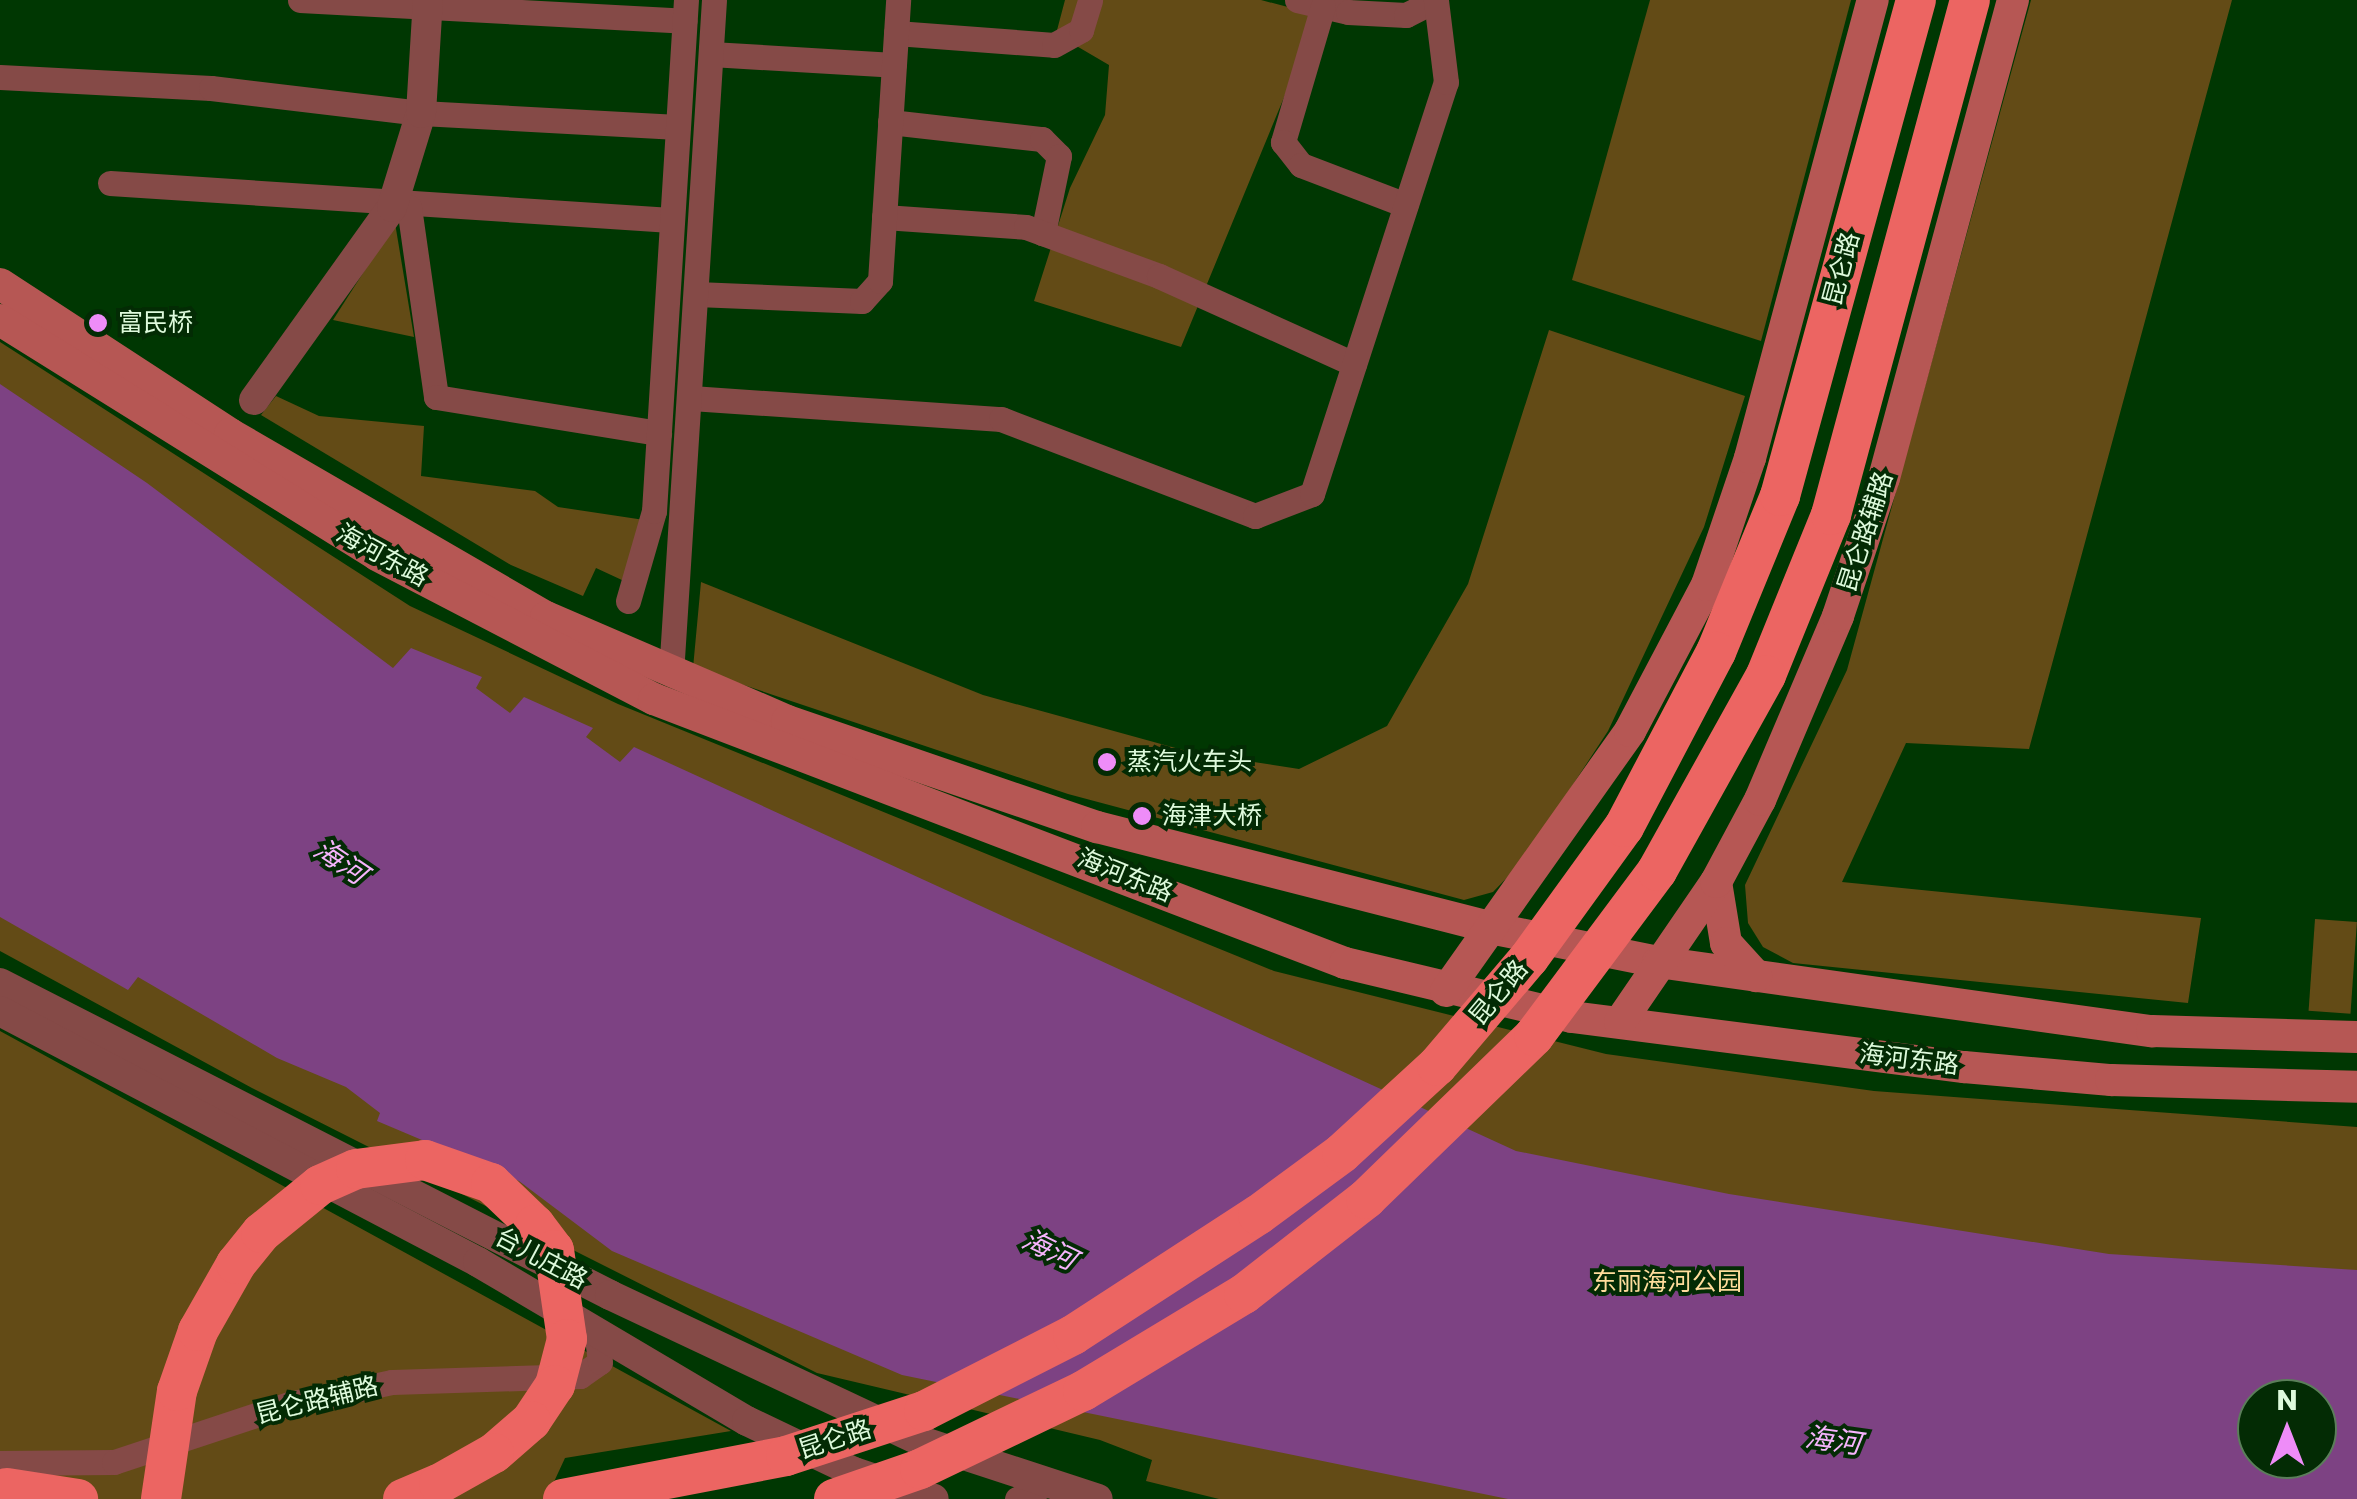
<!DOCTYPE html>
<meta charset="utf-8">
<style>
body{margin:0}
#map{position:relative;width:2357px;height:1499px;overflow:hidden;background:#003702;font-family:Poppins,"Noto Sans SC",sans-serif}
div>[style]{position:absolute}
.green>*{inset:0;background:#634b16;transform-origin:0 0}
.water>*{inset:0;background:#7d4283}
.minor>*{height:25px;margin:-12.5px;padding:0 12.5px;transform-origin:12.5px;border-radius:12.5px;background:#854a47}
.tertiary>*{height:30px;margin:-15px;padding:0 15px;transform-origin:15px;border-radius:15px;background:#854a47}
.secondary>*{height:32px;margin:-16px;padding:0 16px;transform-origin:16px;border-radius:16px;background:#b65754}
.trunk>*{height:40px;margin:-20px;padding:0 20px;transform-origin:20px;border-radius:20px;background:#ec6562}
.trunk-bridge>*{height:40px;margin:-20px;padding:0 20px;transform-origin:20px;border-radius:20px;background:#ec6562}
.dots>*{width:28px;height:28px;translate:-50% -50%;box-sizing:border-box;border:5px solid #032b04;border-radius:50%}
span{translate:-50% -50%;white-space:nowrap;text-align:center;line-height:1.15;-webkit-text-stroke:8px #032b04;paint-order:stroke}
.street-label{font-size:25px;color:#defadc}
.poi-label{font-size:25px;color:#defadc}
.left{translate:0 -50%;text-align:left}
.park-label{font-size:25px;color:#ffdd9c}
.water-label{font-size:28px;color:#f6b4fc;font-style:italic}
.north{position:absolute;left:2237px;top:1379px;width:100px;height:100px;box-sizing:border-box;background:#032b04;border:2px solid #5b7e5a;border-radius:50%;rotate:0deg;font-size:28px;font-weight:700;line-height:40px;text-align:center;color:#defadc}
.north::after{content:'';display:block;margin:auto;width:35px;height:45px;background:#ee8cf8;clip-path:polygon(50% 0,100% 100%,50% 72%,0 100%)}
</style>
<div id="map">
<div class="green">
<div style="clip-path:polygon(1065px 0,1261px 0,1318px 15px,1181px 347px,1034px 301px,1070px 188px,1105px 115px,1109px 65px,1056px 34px)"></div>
<div style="clip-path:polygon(1650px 0,1851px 0,1761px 341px,1572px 280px)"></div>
<div style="clip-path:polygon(2031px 0,2232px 0,2029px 749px,1906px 743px,1842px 882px,2201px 918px,2188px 1003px,1793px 963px,1763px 947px,1748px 923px,1745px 885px,1847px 670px)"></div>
<div style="clip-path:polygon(395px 223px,414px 337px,333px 320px)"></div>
<div style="clip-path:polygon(1549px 330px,1745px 396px,1704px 527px,1608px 731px,1522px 862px,1493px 892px,1464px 900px,1068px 794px,693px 668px,701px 582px,983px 695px,1190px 752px,1299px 769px,1387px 726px,1468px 584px)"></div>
<div style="clip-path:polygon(evenodd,0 342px,410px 606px,618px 704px,1274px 971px,1606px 1054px,1874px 1091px,2357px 1127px,2357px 1499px,1219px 1499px,1146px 1481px,1152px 1460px,1100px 1440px,817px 1373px,252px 1088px,0 951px,0 342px,2257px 1399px,2317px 1399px,2317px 1459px,2257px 1459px,2257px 1399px)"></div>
<div style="clip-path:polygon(276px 396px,319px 416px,424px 426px,421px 476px,535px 491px,558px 507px,651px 521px,637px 587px,596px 568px,583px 596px,511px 565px,261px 415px)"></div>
<div style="left:2315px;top:919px;width:42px;height:92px;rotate:4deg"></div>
<div style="clip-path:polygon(0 1031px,731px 1431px,565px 1458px,546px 1499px,0 1499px)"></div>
</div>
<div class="water">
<div style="clip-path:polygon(evenodd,0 384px,147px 483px,393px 668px,411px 648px,482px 677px,476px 688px,510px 713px,524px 697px,593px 728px,586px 737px,620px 762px,634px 747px,1516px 1151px,1729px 1194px,2109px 1254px,2357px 1270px,2357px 1499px,1508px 1499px,902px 1375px,612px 1251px,519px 1181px,377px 1121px,380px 1113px,346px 1087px,277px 1058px,138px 977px,128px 990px,0 917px,0 384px,2257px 1399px,2317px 1399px,2317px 1459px,2257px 1459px,2257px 1399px)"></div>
</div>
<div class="minor">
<div style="left:300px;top:0;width:385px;rotate:3.1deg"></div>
<div style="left:1297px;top:0;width:52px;rotate:13.2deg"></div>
<div style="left:1348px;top:12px;width:58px;rotate:3deg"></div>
<div style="left:1406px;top:15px;width:33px;rotate:-27deg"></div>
<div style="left:1323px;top:6px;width:142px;rotate:106.4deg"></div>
<div style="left:1283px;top:142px;width:29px;rotate:52deg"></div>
<div style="left:1301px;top:165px;width:112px;rotate:20.9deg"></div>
<div style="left:896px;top:33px;width:158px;rotate:4.3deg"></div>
<div style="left:1054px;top:45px;width:31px;rotate:-29deg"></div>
<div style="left:1081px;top:30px;width:31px;rotate:-73deg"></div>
<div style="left:711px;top:54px;width:183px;rotate:3.4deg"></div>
<div style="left:0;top:77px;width:211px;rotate:3deg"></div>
<div style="left:211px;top:88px;width:211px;rotate:6.8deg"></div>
<div style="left:421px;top:113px;width:257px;rotate:3.1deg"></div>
<div style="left:890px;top:122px;width:153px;rotate:6.4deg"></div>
<div style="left:1042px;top:139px;width:24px;rotate:45deg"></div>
<div style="left:1059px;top:156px;width:79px;rotate:101.7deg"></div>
<div style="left:110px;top:183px;width:562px;rotate:3.77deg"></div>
<div style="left:409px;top:207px;width:192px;rotate:81.9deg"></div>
<div style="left:436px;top:397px;width:226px;rotate:9.2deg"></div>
<div style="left:884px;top:217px;width:142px;rotate:4deg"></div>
<div style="left:1026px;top:227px;width:142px;rotate:20.2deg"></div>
<div style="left:1159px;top:276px;width:214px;rotate:24.3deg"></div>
<div style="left:696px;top:294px;width:166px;rotate:2.4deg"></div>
<div style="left:862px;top:301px;width:27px;rotate:-48deg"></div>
<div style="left:880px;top:281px;width:282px;rotate:-86.3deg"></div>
<div style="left:691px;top:398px;width:311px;rotate:3.9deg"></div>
<div style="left:1001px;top:419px;width:272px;rotate:20.9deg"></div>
<div style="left:1255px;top:516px;width:61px;rotate:-21.1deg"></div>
<div style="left:1312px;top:494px;width:433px;rotate:-72deg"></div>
<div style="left:1446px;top:82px;width:83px;rotate:-97deg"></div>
<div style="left:628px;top:601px;width:94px;rotate:-73.9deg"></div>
<div style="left:654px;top:511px;width:512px;rotate:-86.42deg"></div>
<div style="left:671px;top:674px;width:675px;rotate:-86.35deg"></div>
<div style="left:0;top:1463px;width:114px;rotate:-0.5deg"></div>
<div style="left:114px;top:1462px;width:184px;rotate:-18.3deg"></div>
<div style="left:289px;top:1404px;width:105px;rotate:-12.1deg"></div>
<div style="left:392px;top:1382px;width:188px;rotate:-1.8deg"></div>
<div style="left:580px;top:1376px;width:24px;rotate:-35deg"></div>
<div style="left:600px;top:1362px;width:33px;rotate:-97deg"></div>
<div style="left:1017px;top:1499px;width:33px;rotate:-27deg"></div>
</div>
<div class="tertiary">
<div style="left:254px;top:400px;width:237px;rotate:-54.4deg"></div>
<div style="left:392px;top:207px;width:98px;rotate:-72.9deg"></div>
<div style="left:421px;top:113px;width:113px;rotate:-86.5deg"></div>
<div style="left:0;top:983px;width:685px;rotate:27.09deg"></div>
<div style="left:610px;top:1295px;width:340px;rotate:25.2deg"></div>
<div style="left:918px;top:1440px;width:189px;rotate:18.1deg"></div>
<div style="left:0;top:1011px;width:540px;rotate:27.7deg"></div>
<div style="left:478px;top:1262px;width:312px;rotate:30.6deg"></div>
<div style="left:747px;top:1421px;width:119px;rotate:25.5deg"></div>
<div style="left:854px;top:1472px;width:84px;rotate:18.6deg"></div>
</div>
<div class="secondary">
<div style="left:0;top:284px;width:275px;rotate:33.1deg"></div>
<div style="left:230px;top:434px;width:365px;rotate:30.1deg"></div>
<div style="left:546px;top:617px;width:262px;rotate:23.3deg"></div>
<div style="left:787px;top:721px;width:328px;rotate:18.9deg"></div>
<div style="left:1097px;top:827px;width:416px;rotate:14.3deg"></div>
<div style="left:1500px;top:930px;width:161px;rotate:11.4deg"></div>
<div style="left:1658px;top:962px;width:499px;rotate:8deg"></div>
<div style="left:2152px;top:1031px;width:205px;rotate:1.7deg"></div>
<div style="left:0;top:320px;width:444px;rotate:31.9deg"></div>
<div style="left:377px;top:555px;width:312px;rotate:27.5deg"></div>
<div style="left:654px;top:699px;width:740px;rotate:20.91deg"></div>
<div style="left:1345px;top:963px;width:233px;rotate:13.4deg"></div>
<div style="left:1572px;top:1017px;width:395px;rotate:7.3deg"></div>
<div style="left:1964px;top:1067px;width:148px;rotate:5.1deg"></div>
<div style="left:2111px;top:1080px;width:246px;rotate:1.6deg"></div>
<div style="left:1716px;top:882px;width:62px;rotate:80.7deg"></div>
<div style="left:1726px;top:943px;width:45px;rotate:47.7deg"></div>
<div style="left:1446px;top:991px;width:319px;rotate:-54.7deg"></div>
<div style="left:1630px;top:731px;width:165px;rotate:-62.2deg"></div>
<div style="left:1707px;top:585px;width:134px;rotate:-71.3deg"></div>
<div style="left:1750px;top:458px;width:474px;rotate:-75deg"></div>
<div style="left:1620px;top:1022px;width:170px;rotate:-55.6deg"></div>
<div style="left:1716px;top:882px;width:93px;rotate:-61.8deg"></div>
<div style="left:1760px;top:800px;width:200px;rotate:-67deg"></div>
<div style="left:1838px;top:616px;width:145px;rotate:-71.6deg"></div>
<div style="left:1884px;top:478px;width:495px;rotate:-74.9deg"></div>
</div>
<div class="trunk">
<div style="left:1716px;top:652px;width:169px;rotate:-67.7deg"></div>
<div style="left:1780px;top:496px;width:514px;rotate:-74.67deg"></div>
<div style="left:1766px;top:675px;width:173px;rotate:-67.9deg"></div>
<div style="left:1831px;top:515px;width:533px;rotate:-74.9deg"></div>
<div style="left:403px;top:1499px;width:39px;rotate:-23deg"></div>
</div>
<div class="trunk-bridge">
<div style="left:7px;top:1488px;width:72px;rotate:8.8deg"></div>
<div style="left:161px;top:1499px;width:109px;rotate:-81.6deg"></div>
<div style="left:177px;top:1391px;width:64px;rotate:-70.7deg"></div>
<div style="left:198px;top:1331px;width:77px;rotate:-60.4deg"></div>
<div style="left:236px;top:1264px;width:40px;rotate:-51deg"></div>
<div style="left:261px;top:1233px;width:76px;rotate:-39.1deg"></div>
<div style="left:320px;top:1185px;width:39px;rotate:-24deg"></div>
<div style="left:356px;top:1169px;width:70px;rotate:-7.4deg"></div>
<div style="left:425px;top:1160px;width:70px;rotate:19.2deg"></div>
<div style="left:491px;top:1183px;width:61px;rotate:43.7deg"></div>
<div style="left:535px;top:1225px;width:31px;rotate:53deg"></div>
<div style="left:554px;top:1250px;width:90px;rotate:81.7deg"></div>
<div style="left:567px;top:1339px;width:48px;rotate:104.6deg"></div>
<div style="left:555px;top:1385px;width:43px;rotate:123.7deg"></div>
<div style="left:531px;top:1421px;width:49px;rotate:139.1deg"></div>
<div style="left:494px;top:1453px;width:63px;rotate:150.6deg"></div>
<div style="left:563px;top:1499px;width:227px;rotate:-10.9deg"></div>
<div style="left:786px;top:1456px;width:145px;rotate:-18.1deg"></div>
<div style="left:924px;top:1411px;width:167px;rotate:-27deg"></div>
<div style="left:1073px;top:1335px;width:221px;rotate:-33deg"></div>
<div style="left:1258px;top:1215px;width:104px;rotate:-36.4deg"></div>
<div style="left:1342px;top:1153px;width:129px;rotate:-42.5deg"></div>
<div style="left:1437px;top:1066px;width:142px;rotate:-49.6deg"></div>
<div style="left:1529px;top:958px;width:162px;rotate:-54.1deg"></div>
<div style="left:1624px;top:827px;width:198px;rotate:-62.3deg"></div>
<div style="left:834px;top:1499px;width:91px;rotate:-19.2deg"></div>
<div style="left:920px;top:1469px;width:181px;rotate:-25.6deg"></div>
<div style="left:1083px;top:1391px;width:188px;rotate:-31.1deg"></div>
<div style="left:1244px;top:1294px;width:155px;rotate:-37.9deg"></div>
<div style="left:1366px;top:1199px;width:234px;rotate:-44.1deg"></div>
<div style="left:1534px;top:1036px;width:206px;rotate:-53.3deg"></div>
<div style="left:1657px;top:871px;width:224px;rotate:-60.9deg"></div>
</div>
<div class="dots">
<div style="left:98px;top:323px;background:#ee8cf8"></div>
<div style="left:1107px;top:762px;background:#ee8cf8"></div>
<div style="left:1142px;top:816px;background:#ee8cf8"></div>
</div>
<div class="street-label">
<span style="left:1842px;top:269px;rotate:-75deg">昆仑路</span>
<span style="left:1866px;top:532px;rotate:-72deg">昆仑路辅路</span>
<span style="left:382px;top:556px;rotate:29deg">海河东路</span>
<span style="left:1125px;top:876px;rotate:22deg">海河东路</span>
<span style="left:1499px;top:993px;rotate:-50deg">昆仑路</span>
<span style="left:1909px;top:1060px;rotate:7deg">海河东路</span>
<span style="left:541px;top:1259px;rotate:28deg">台儿庄路</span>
<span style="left:317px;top:1401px;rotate:-14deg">昆仑路辅路</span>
<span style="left:835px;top:1440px;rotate:-18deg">昆仑路</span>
</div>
<div class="poi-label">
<span class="left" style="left:118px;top:323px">富民桥</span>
<span class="left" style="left:1127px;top:762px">蒸汽火车头</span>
<span class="left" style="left:1162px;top:816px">海津大桥</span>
</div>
<div class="park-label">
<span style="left:1667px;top:1282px">东丽海河公园</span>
</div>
<div class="water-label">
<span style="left:340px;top:862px;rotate:34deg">海河</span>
<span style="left:1049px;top:1250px;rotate:26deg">海河</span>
<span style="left:1833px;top:1441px;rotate:8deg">海河</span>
</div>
<div class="north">N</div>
</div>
